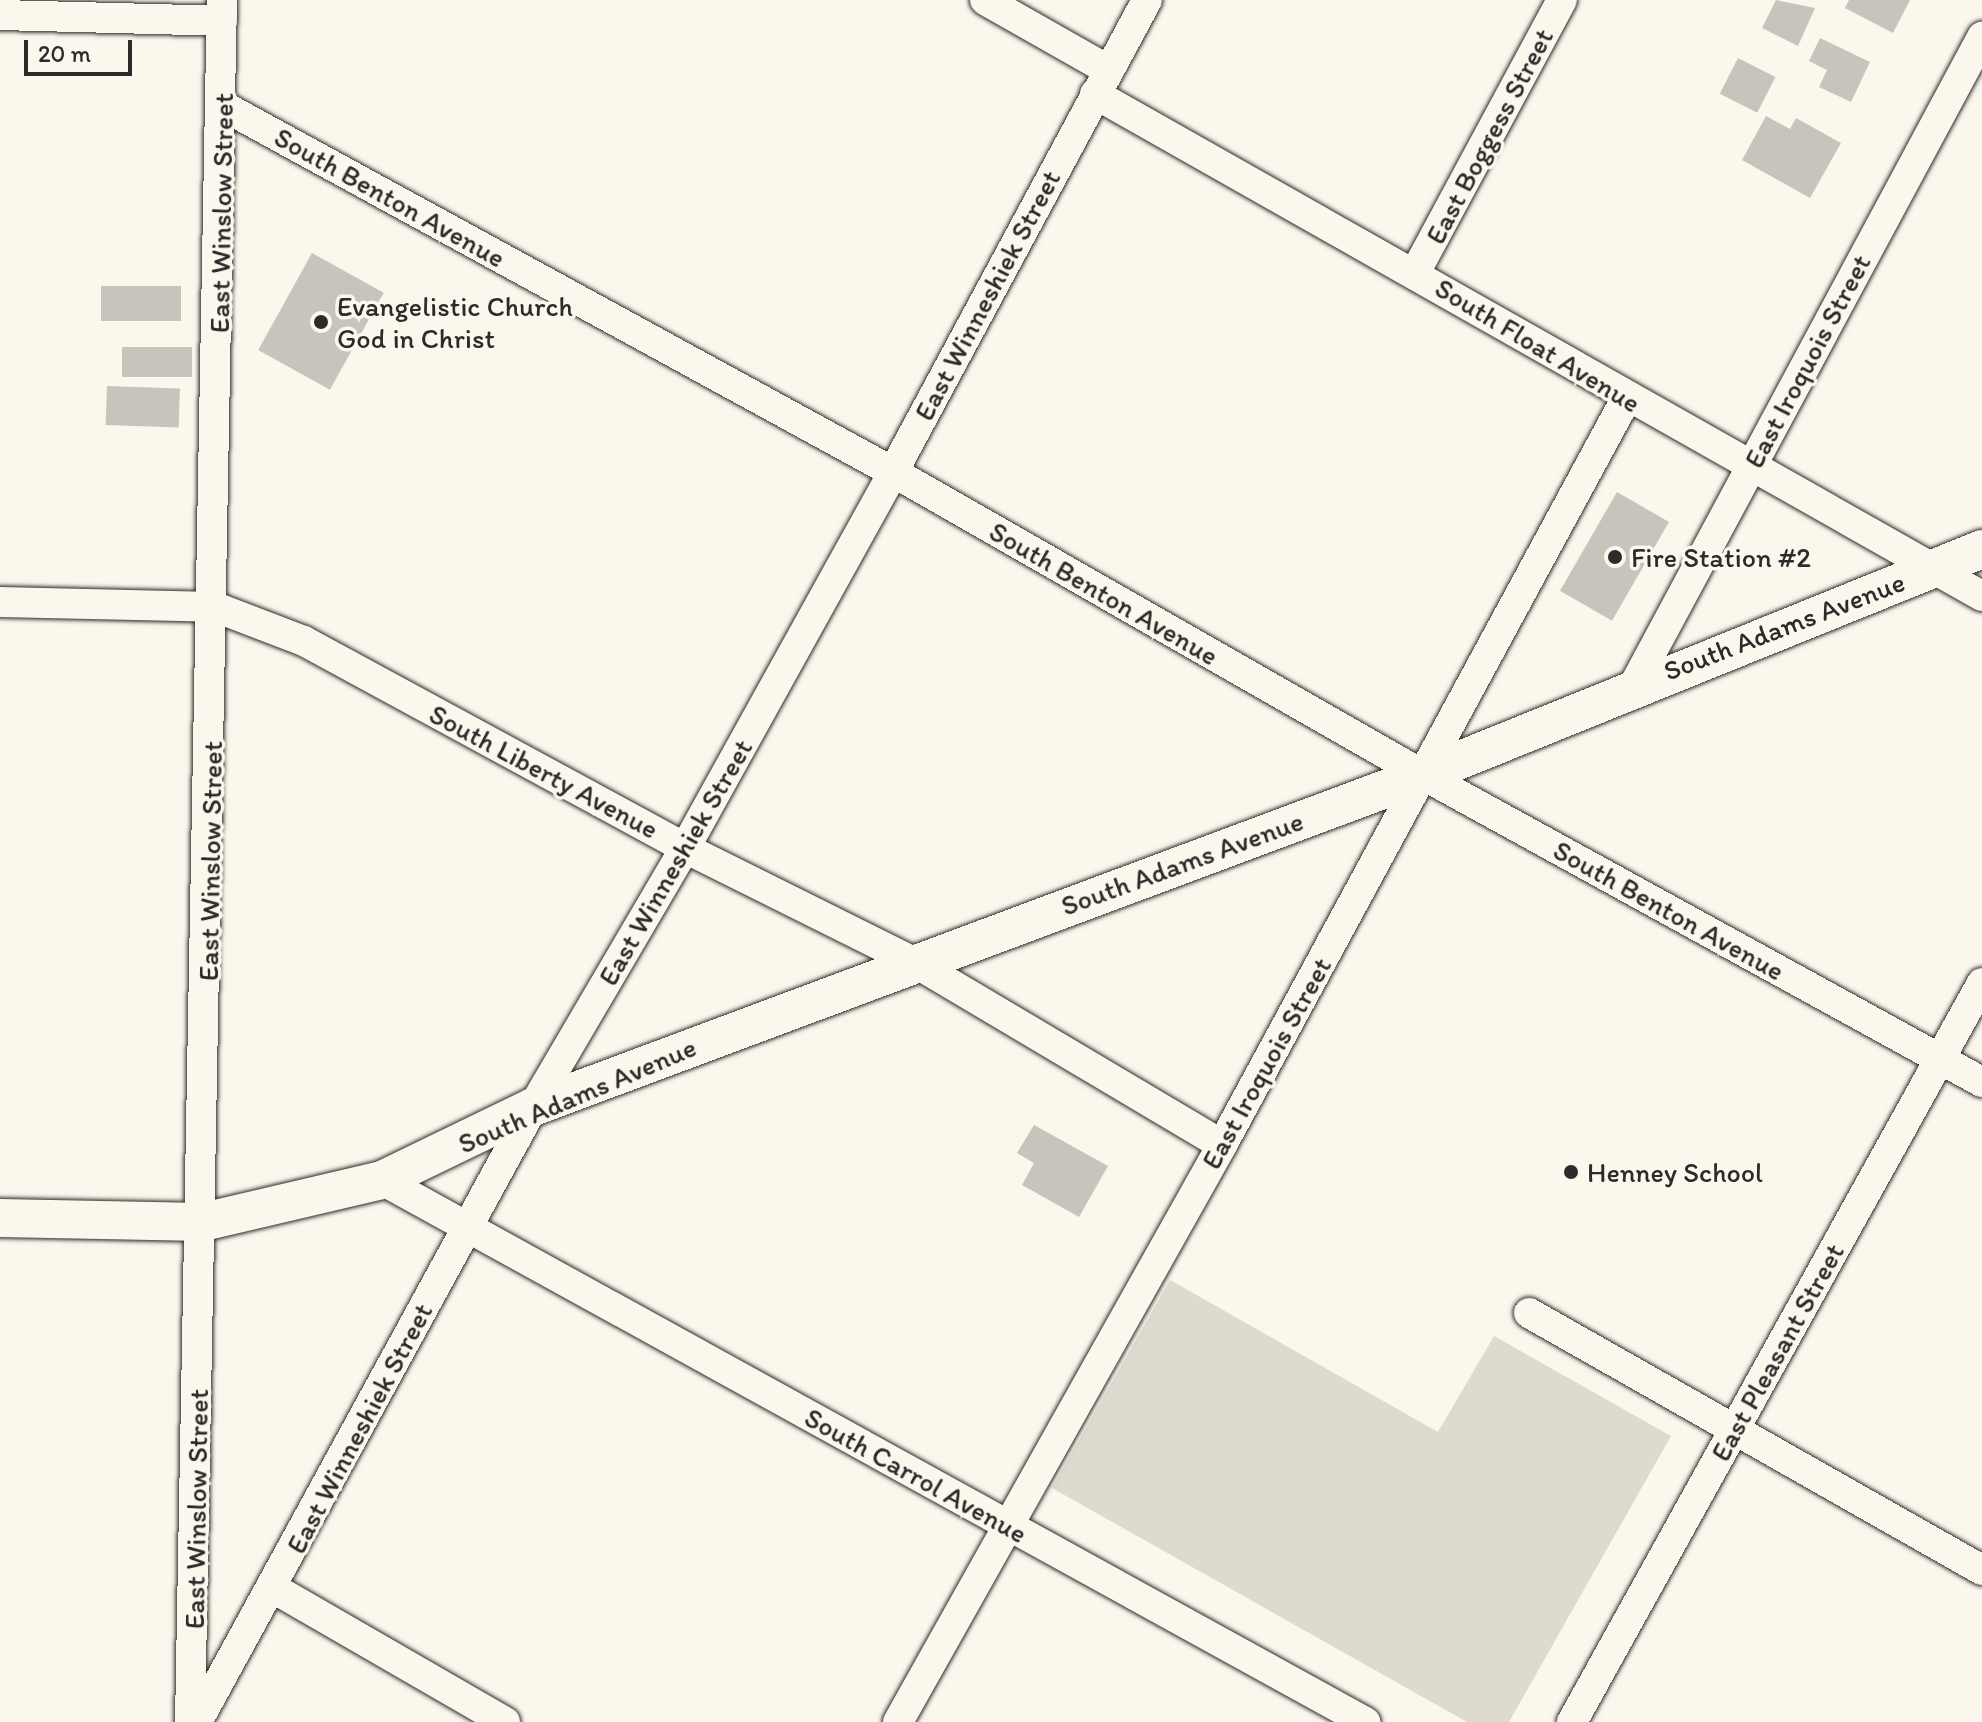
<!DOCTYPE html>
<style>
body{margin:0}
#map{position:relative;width:1982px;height:1722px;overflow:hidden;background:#fbf7ec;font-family:Itim,sans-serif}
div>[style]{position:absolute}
.green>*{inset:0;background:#dddad0}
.building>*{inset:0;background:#c7c4bc;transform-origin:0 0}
.roads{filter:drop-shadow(0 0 2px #2b2b2b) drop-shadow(0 0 2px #2b2b2b)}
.minor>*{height:30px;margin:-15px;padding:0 15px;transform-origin:15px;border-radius:15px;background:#fbf7ec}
.tertiary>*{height:38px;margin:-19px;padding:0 19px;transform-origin:19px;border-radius:19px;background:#fbf7ec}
.dots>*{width:22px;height:22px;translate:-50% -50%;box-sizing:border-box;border:4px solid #fbf7ec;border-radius:50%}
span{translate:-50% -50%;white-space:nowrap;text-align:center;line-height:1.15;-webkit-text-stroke:7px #fbf7ec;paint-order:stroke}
.street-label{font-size:28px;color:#2b2b2b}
.poi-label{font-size:28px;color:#2b2b2b}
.left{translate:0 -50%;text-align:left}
.scale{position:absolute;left:24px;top:40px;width:108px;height:36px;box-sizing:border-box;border:4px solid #2b2b2b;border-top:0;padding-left:10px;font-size:24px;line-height:28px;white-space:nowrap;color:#2b2b2b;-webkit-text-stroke:6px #fbf7ec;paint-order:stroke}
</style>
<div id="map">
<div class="green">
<div style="clip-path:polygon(1170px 1280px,1438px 1432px,1494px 1336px,1671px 1436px,1509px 1722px,1467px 1722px,1052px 1488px)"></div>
</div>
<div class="building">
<div style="clip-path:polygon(1776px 0,1815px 8px,1798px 46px,1762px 28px)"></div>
<div style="clip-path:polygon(1849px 0,1910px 0,1893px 33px,1845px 8px)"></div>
<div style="clip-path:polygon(1820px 38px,1870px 62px,1851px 102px,1819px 87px,1827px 70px,1809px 61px)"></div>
<div style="left:1738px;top:58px;width:42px;height:40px;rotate:27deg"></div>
<div style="clip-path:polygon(1766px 116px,1790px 129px,1796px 118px,1841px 143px,1810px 198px,1742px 160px)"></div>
<div style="left:312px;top:253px;width:82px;height:111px;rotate:29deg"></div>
<div style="left:101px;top:286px;width:80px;height:35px"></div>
<div style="left:122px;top:347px;width:70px;height:30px"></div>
<div style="left:107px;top:386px;width:73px;height:39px;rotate:2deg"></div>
<div style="left:1617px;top:492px;width:60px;height:114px;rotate:30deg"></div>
<div style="clip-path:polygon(1034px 1125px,1108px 1166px,1079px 1217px,1022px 1185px,1034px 1163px,1017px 1153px)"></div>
</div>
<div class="roads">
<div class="minor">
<div style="left:985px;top:0;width:142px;rotate:29.6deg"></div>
<div style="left:0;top:15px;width:222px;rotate:1.5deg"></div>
<div style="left:1095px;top:94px;width:1019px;rotate:29.51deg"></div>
<div style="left:223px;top:106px;width:763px;rotate:28.65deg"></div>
<div style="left:893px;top:472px;width:610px;rotate:29.76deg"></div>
<div style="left:1423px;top:775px;width:638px;rotate:28.78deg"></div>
<div style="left:1416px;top:271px;width:308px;rotate:-61.7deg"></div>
<div style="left:0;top:602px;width:215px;rotate:1.3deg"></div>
<div style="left:215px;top:607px;width:95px;rotate:20.9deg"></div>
<div style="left:304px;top:641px;width:434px;rotate:28.5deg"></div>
<div style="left:685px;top:848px;width:256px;rotate:26.5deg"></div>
<div style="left:914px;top:962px;width:358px;rotate:30.7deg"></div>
<div style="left:1634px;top:685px;width:736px;rotate:-61.76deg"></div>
<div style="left:382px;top:1180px;width:1123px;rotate:28.87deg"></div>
<div style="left:1529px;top:1313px;width:521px;rotate:29.57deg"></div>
<div style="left:273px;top:1588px;width:268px;rotate:30deg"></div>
<div style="left:190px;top:1722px;width:1722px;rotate:-88.94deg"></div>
<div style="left:197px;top:1722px;width:701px;rotate:-61.35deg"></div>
<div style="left:533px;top:1107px;width:300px;rotate:-59.6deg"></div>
<div style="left:685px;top:848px;width:430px;rotate:-61deg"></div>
<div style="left:893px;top:472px;width:536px;rotate:-61.71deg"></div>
<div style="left:898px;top:1722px;width:662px;rotate:-60.68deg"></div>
<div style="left:1222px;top:1145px;width:848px;rotate:-61.56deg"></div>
<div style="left:1572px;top:1722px;width:845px;rotate:-60.98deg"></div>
</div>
<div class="tertiary">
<div style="left:0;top:1218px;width:203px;rotate:1.1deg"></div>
<div style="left:203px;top:1222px;width:184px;rotate:-13.2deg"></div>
<div style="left:382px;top:1180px;width:168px;rotate:-25.8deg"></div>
<div style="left:533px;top:1107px;width:950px;rotate:-20.46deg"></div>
<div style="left:1423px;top:775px;width:603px;rotate:-22.01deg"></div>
</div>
</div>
<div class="dots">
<div style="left:321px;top:322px;background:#2b2b2b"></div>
<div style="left:1615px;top:557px;background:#2b2b2b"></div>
<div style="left:1571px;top:1172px;background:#2b2b2b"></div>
</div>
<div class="street-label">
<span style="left:1489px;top:136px;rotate:-62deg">East Boggess Street</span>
<span style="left:390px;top:197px;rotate:29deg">South Benton Avenue</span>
<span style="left:221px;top:213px;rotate:-89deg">East Winslow Street</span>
<span style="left:987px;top:295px;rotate:-62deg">East Winneshiek Street</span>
<span style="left:1538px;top:345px;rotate:31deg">South Float Avenue</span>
<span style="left:1807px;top:361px;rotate:-62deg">East Iroquois Street</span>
<span style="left:1104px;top:593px;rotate:30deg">South Benton Avenue</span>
<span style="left:1784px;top:626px;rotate:-21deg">South Adams Avenue</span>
<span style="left:544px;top:771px;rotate:28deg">South Liberty Avenue</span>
<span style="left:210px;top:861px;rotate:-89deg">East Winslow Street</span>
<span style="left:675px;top:862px;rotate:-60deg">East Winneshiek Street</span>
<span style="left:1182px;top:863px;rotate:-20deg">South Adams Avenue</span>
<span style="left:1669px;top:910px;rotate:29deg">South Benton Avenue</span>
<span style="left:1266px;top:1063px;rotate:-61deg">East Iroquois Street</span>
<span style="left:577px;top:1095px;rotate:-23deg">South Adams Avenue</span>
<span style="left:1777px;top:1352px;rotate:-61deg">East Pleasant Street</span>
<span style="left:359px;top:1428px;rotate:-62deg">East Winneshiek Street</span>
<span style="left:916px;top:1475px;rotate:29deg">South Carrol Avenue</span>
<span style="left:196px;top:1509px;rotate:-89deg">East Winslow Street</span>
</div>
<div class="poi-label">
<span class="left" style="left:337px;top:322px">Evangelistic Church<br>God in Christ</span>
<span class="left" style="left:1631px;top:557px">Fire Station #2</span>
<span class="left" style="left:1587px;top:1172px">Henney School</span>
</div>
<div class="scale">20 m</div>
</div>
